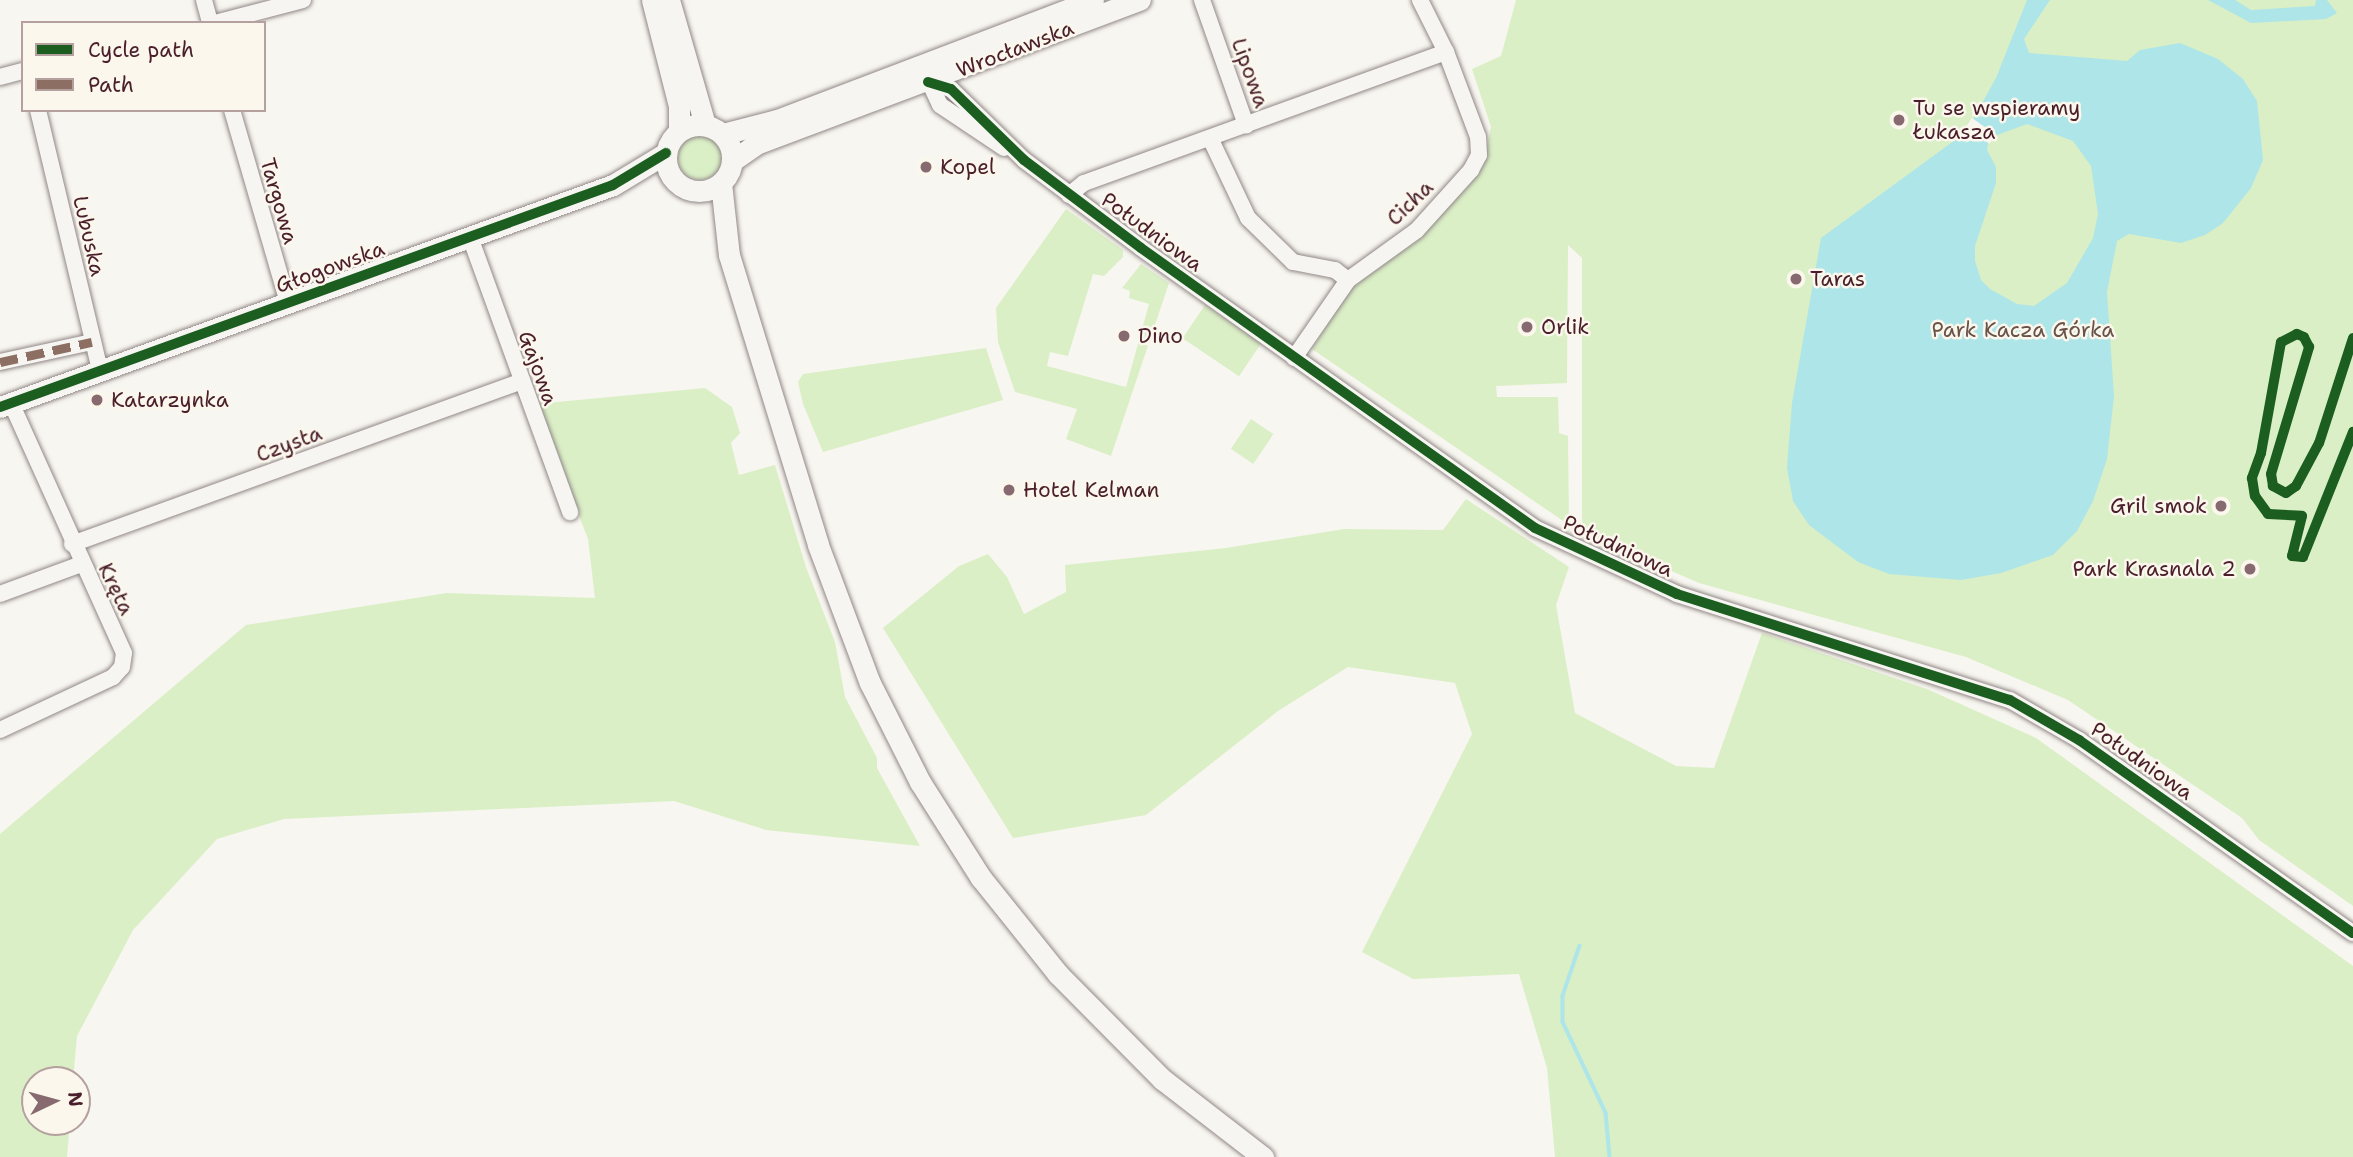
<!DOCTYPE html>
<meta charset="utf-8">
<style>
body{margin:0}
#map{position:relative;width:2353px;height:1157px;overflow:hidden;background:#f8f6f0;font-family:"Shantell Sans",sans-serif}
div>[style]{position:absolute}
.green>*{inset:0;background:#daefc6;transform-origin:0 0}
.round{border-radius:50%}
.water>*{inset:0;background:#ade5e8}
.pier>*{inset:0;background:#f8f6f0;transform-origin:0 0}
.stream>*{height:3.5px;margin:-1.75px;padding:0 1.75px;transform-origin:1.75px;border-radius:1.75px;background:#ade5e8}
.roads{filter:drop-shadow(0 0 2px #918787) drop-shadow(0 0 2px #918787)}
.street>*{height:16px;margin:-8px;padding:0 8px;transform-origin:8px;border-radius:8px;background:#f6f5f1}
.secondary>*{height:21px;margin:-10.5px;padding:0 10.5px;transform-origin:10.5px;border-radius:10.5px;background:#f6f5f1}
.secondary>.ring{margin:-10.5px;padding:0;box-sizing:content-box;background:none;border:21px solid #f6f5f1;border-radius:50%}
.quiet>*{height:9px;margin-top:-4.5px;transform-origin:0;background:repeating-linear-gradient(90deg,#8d6e63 0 18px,transparent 0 27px)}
.cycleway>*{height:10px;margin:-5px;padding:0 5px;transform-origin:5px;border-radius:5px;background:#1b5e20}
.dots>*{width:19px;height:19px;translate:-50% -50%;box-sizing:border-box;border:4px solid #fbf7ec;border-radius:50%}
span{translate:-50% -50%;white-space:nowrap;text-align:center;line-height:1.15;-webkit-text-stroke:5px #fbf7ec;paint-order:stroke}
.street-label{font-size:21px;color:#4a1f2b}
.poi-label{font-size:21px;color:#4a1f2b}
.left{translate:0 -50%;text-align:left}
.right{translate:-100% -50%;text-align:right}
.park-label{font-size:21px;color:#685249}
.legend{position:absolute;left:21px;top:21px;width:245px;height:91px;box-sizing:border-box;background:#fbf7ec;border:2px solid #b4a19f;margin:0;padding:9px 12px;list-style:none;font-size:21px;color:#4a1f2b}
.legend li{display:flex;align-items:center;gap:14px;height:35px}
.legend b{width:35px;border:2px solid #b4a19f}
.north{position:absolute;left:21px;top:1066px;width:70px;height:70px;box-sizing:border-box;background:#fbf7ec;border:2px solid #b4a19f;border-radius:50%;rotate:85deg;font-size:19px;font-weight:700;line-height:28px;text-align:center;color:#4a1f2b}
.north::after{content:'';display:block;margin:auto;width:24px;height:32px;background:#876a70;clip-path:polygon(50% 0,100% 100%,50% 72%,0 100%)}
</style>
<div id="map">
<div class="green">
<div style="clip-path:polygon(1516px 0,2353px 0,2353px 906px,2259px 840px,2242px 818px,2068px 700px,1966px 657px,1699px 583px,1582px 532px,1582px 258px,1568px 245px,1567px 383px,1496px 386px,1497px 397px,1558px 397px,1559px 433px,1568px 436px,1569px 525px,1312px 349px,1359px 272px,1420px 235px,1484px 162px,1491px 127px,1472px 69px,1501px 56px)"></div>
<div class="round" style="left:678px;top:136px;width:44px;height:44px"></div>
<div style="clip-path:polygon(1066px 209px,1123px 250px,1123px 257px,1104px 276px,1093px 274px,1068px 356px,1050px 352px,1047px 366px,1126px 387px,1149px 304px,1129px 298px,1130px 291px,1122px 288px,1141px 264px,1169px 283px,1111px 456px,1066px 439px,1077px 409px,1015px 392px,998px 342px,996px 308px)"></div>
<div style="left:1205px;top:305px;width:68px;height:40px;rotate:34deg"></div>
<div style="clip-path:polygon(986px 348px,1003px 400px,823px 452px,803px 404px,798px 382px,803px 374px)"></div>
<div style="clip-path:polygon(705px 388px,732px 407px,740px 433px,731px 443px,739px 475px,775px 465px,806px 567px,835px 642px,845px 697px,877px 758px,877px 768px,920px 846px,766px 830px,674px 801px,284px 819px,217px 839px,133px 930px,77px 1036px,73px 1080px,35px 1080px,35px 1122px,70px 1122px,67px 1157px,0 1157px,0 834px,246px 625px,447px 593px,595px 598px,588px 539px,536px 404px)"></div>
<div style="left:1251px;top:419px;width:27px;height:36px;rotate:34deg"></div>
<div style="clip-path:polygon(1466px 499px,1569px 567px,1556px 605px,1575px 713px,1676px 766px,1714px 768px,1762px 633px,1927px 689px,2036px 738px,2353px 966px,2353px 1157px,1555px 1157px,1547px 1068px,1519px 974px,1413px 979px,1362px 952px,1472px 734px,1455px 683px,1348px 667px,1278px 711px,1146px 815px,1013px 838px,883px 628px,959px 566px,988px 554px,1007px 577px,1024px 614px,1066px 592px,1065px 565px,1226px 548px,1344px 529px,1443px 530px)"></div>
</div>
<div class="water">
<div style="clip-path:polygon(evenodd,2027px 0,2050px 0,2024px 39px,2029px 53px,2127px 61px,2140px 50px,2180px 43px,2218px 59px,2243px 79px,2257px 101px,2263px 160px,2251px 188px,2223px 223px,2205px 235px,2181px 243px,2129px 234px,2117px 241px,2107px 292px,2114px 396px,2107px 459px,2093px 501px,2077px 531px,2053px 555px,2001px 573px,1961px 580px,1889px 574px,1858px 562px,1809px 525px,1793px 501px,1787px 468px,1792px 403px,1821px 238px,1966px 132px,1996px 78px,2027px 0,2027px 124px,2073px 141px,2091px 166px,2098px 214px,2093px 238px,2067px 283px,2034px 306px,2017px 304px,1990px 289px,1981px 280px,1975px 261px,1975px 246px,1996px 183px,1996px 167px,1987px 150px,1989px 138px,2027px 124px)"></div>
<div style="clip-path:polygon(2208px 0,2235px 0,2251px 10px,2315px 6px,2316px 0,2327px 0,2337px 13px,2326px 19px,2251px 23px)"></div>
</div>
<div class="pier">
<div style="left:1972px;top:118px;width:29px;height:11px;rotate:35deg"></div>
</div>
<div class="stream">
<div style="left:1580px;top:946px;width:53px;rotate:108.8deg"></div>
<div style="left:1563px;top:996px;width:26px;rotate:90deg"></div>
<div style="left:1563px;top:1022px;width:101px;rotate:64.7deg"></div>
<div style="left:1606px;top:1113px;width:44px;rotate:84.8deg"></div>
</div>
<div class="roads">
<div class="street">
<div style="left:204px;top:0;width:24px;rotate:75deg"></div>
<div style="left:1202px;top:0;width:133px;rotate:70.6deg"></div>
<div style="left:215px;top:23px;width:91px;rotate:-14.6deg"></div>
<div style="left:926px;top:75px;width:33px;rotate:65deg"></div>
<div style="left:940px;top:105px;width:77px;rotate:33.9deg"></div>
<div style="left:0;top:77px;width:24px;rotate:-15deg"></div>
<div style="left:928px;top:82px;width:24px;rotate:17deg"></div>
<div style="left:951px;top:89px;width:102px;rotate:44.2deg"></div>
<div style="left:1024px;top:160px;width:146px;rotate:36.9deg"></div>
<div style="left:1141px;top:248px;width:483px;rotate:35.4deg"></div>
<div style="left:1535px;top:528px;width:157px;rotate:24.9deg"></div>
<div style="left:1677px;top:594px;width:349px;rotate:17.7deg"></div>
<div style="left:2010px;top:700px;width:80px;rotate:30.1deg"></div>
<div style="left:2079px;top:740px;width:335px;rotate:35.2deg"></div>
<div style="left:38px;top:110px;width:268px;rotate:76.6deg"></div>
<div style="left:232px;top:110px;width:201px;rotate:73.8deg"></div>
<div style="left:1210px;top:138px;width:89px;rotate:64.6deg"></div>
<div style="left:1248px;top:218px;width:63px;rotate:44.4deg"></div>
<div style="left:1293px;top:262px;width:43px;rotate:10.8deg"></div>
<div style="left:1335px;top:270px;width:16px;rotate:38deg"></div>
<div style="left:1069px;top:195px;width:19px;rotate:-39deg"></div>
<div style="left:1084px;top:183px;width:385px;rotate:-19.9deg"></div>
<div style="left:470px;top:237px;width:293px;rotate:70deg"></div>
<div style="left:1294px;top:358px;width:95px;rotate:-55.3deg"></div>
<div style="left:1348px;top:280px;width:85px;rotate:-35.9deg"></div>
<div style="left:1417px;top:230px;width:81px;rotate:-48deg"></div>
<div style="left:1471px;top:170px;width:17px;rotate:-62deg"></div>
<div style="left:1479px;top:155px;width:18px;rotate:-93deg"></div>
<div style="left:1478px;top:137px;width:91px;rotate:-110.6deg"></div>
<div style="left:1446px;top:52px;width:58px;rotate:-116.6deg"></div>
<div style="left:0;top:362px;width:94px;rotate:-12.3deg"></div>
<div style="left:72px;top:544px;width:476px;rotate:-19.9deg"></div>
<div style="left:0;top:594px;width:86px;rotate:-20.3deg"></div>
<div style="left:0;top:730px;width:125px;rotate:-25.1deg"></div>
<div style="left:113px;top:677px;width:13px;rotate:-48deg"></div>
<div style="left:122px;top:667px;width:14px;rotate:-82deg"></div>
<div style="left:124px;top:653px;width:274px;rotate:-114.3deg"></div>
</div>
<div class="secondary">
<div style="left:652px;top:0;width:109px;rotate:75.7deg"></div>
<div style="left:679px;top:106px;width:25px;rotate:90deg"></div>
<div style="left:669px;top:0;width:130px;rotate:73.9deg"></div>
<div class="ring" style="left:666px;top:125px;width:45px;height:45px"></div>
<div style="left:723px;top:134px;width:56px;rotate:-14.5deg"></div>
<div style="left:777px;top:120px;width:338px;rotate:-20.8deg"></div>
<div style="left:732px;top:161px;width:29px;rotate:-35deg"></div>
<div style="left:756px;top:144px;width:410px;rotate:-20.6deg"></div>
<div style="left:721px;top:183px;width:72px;rotate:83.7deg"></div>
<div style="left:729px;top:255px;width:303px;rotate:72.9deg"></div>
<div style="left:818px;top:545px;width:147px;rotate:69.4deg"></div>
<div style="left:870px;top:683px;width:111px;rotate:63.2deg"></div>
<div style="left:920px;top:782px;width:114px;rotate:57.6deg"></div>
<div style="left:981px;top:878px;width:123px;rotate:51.3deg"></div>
<div style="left:1058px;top:974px;width:148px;rotate:45.3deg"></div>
<div style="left:1162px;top:1079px;width:128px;rotate:37.7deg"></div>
<div style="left:0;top:407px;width:652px;rotate:-19.91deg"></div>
<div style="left:613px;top:185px;width:62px;rotate:-31.1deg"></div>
</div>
</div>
<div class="quiet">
<div style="left:0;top:362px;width:94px;rotate:-12.3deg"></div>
</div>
<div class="cycleway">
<div style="left:928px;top:82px;width:24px;rotate:17deg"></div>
<div style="left:951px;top:89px;width:102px;rotate:44.2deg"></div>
<div style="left:1024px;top:160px;width:146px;rotate:36.9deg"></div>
<div style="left:1141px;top:248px;width:483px;rotate:35.4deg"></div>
<div style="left:1535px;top:528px;width:157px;rotate:24.9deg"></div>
<div style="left:1677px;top:594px;width:349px;rotate:17.7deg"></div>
<div style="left:2010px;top:700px;width:80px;rotate:30.1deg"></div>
<div style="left:2079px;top:740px;width:335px;rotate:35.2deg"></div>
<div style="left:2353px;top:338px;width:110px;rotate:107.9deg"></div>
<div style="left:2319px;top:443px;width:49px;rotate:118.1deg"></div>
<div style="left:2296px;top:486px;width:12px;rotate:145deg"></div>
<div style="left:2286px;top:493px;width:15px;rotate:-152deg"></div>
<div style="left:2273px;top:486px;width:12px;rotate:-99deg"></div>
<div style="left:2271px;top:474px;width:133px;rotate:-73.3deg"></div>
<div style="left:2309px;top:347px;width:11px;rotate:-117deg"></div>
<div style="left:2304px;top:337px;width:8px;rotate:-157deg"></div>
<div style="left:2297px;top:334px;width:18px;rotate:153deg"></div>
<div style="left:2281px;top:342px;width:113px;rotate:100.2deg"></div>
<div style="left:2261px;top:453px;width:27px;rotate:110deg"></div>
<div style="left:2252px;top:478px;width:18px;rotate:81deg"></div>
<div style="left:2255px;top:496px;width:22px;rotate:54deg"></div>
<div style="left:2268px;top:514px;width:34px;rotate:3deg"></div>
<div style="left:2302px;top:516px;width:41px;rotate:104deg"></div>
<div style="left:2292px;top:556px;width:11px;rotate:5deg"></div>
<div style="left:2303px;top:557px;width:135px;rotate:-68.2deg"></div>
<div style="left:0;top:407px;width:652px;rotate:-19.91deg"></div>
<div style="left:613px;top:185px;width:62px;rotate:-31.1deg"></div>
</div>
<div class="dots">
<div style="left:1899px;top:120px;background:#876a70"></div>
<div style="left:926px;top:167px;background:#876a70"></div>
<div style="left:1796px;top:279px;background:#876a70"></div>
<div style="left:1527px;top:327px;background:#876a70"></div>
<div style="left:1124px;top:336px;background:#876a70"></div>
<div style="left:97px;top:400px;background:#876a70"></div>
<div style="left:1009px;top:490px;background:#876a70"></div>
<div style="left:2221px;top:506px;background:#876a70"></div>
<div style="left:2250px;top:569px;background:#876a70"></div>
</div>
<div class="street-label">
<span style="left:1015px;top:49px;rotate:-21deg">Wrocławska</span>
<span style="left:1250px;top:73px;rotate:70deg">Lipowa</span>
<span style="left:279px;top:201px;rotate:74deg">Targowa</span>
<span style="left:1410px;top:203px;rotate:-44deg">Cicha</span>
<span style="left:1152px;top:232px;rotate:36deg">Południowa</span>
<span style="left:89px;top:236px;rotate:77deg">Lubuska</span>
<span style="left:330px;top:267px;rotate:-20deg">Głogowska</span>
<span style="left:538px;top:368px;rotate:70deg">Gajowa</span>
<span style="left:289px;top:444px;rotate:-20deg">Czysta</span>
<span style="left:1618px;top:546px;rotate:25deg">Południowa</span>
<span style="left:116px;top:589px;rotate:64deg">Kręta</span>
<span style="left:2142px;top:761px;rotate:35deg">Południowa</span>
</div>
<div class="poi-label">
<span class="left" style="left:1913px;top:120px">Tu se wspieramy<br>Łukasza</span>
<span class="left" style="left:940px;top:167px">Kopel</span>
<span class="left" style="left:1810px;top:279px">Taras</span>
<span class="left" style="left:1541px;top:327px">Orlik</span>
<span class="left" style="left:1138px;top:336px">Dino</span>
<span class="left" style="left:111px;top:400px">Katarzynka</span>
<span class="left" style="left:1023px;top:490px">Hotel Kelman</span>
<span class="right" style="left:2207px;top:506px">Gril smok</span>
<span class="right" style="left:2236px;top:569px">Park Krasnala 2</span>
</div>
<div class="park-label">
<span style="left:2023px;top:330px">Park Kacza Górka</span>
</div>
<ul class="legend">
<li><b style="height:9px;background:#1b5e20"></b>Cycle path</li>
<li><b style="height:9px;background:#8d6e63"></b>Path</li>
</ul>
<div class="north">N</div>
</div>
